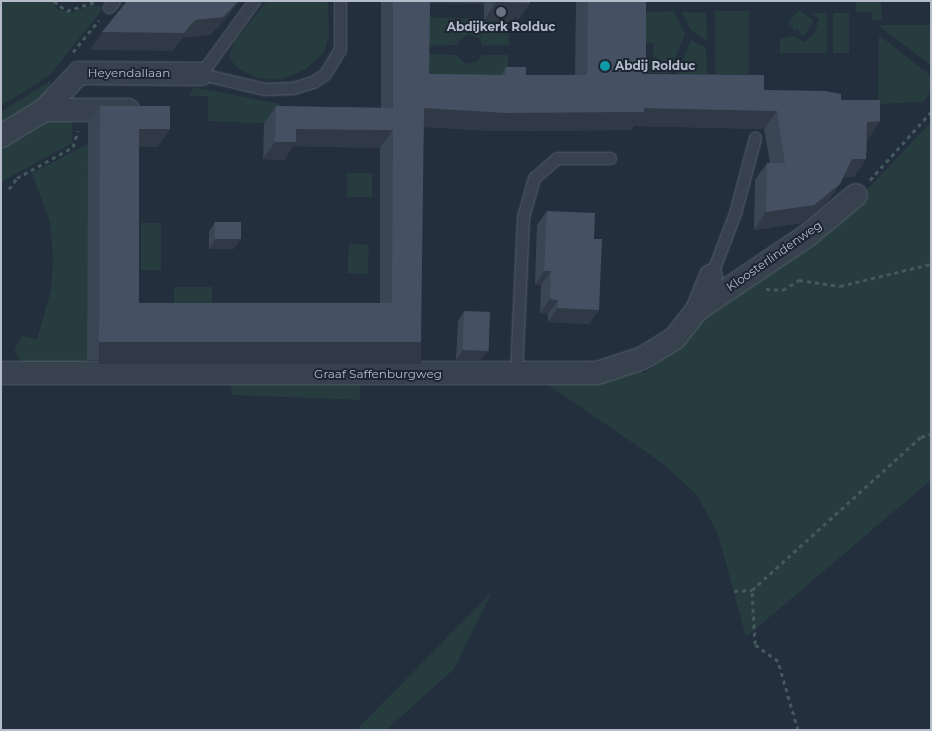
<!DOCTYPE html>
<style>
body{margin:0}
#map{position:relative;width:932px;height:731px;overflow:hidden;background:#242f3e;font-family:Montserrat,sans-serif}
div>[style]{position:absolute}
.green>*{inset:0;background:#263c3f;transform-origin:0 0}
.path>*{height:3px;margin-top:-1.5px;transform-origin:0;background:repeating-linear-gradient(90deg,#44595c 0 4px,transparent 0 8px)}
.roads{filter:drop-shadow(0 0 1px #565f6c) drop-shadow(0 0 1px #565f6c)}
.service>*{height:11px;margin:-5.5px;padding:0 5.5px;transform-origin:5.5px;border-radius:5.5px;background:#38414e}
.minor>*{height:22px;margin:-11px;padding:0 11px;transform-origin:11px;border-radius:11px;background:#38414e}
.wall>*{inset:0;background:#3b4654}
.shaded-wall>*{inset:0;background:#303945;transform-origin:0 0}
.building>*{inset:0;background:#455162;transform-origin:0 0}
.dots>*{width:14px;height:14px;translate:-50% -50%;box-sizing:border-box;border:2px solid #1d2633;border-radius:50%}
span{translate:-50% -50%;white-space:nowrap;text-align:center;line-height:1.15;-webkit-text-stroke:4px #1d2633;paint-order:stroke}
.poi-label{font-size:12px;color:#b4bcc9;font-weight:700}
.left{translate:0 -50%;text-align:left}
.street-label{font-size:12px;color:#b4bcc9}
.frame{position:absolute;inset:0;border:2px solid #b4bcc9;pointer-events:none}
</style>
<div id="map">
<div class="green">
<div style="clip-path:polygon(1px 1px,52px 1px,57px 9px,71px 13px,92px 5px,104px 7px,50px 75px,1px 106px)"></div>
<div style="clip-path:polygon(267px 1px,327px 1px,328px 7px,329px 36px,324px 52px,306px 69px,280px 80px,256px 78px,235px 66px,229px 56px,234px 42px)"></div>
<div style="clip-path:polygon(856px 1px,881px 1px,882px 20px,872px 20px,871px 12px,856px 12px)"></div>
<div style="clip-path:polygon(799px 10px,814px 21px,803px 37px,798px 29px,793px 30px,793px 26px,787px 24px)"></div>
<div style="clip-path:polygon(674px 11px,685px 34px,669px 73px,645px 73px,645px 60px,653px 60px,654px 43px,646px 43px,646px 12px)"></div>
<div style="left:749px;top:11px;width:63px;height:34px;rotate:90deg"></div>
<div style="clip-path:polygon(682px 12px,706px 13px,707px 41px,690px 29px)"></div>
<div style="clip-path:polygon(811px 13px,827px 13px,827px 53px,780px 53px,780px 39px,793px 36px,805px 42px,815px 32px,819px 19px)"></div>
<div style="left:833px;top:13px;width:16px;height:40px"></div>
<div style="clip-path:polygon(427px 17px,509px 20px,509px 45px,482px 46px,480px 38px,467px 34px,456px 45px,426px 46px)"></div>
<div style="clip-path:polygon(877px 25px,931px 25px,931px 65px)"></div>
<div style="clip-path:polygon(879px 35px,931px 76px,931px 92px,923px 102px,878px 104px)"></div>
<div style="clip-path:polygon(691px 40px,706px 48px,707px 74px,677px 74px)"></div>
<div style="clip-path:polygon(426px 54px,456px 55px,466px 64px,477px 62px,482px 55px,508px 55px,508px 76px,426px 84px)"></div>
<div style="clip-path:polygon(51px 80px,46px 100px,1px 127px,1px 112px)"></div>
<div style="clip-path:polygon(193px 87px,280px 104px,282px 124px,208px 121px,208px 96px,189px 96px)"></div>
<div style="clip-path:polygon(53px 114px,72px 115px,72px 143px,1px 182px,1px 145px)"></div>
<div style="clip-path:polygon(931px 122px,931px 480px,746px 637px,718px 534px,697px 495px,662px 463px,544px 382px,636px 368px,644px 373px,655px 367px,655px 359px,701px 313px,858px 199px)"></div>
<div style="clip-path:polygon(88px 144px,87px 363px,22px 365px,14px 349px,22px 336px,37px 339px,51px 290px,53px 259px,50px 222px,32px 173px)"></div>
<div style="left:347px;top:173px;width:25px;height:24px"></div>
<div style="left:141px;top:223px;width:20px;height:47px"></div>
<div style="left:349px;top:244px;width:20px;height:29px;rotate:3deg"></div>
<div style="left:212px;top:287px;width:17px;height:38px;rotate:90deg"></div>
<div style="clip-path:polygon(360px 380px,360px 400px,232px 395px,231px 384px)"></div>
<div style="clip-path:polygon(492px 592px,454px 669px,386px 730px,356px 730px)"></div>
</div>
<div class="path">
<div style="left:54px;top:1px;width:16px;rotate:38deg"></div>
<div style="left:67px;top:11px;width:29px;rotate:-18deg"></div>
<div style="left:73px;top:52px;width:41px;rotate:-50.9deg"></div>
<div style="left:870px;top:180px;width:91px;rotate:-48.1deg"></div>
<div style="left:9px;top:189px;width:14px;rotate:-54deg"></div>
<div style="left:17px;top:178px;width:64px;rotate:-29deg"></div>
<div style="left:73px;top:147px;width:17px;rotate:-73deg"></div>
<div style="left:766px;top:289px;width:17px;rotate:3deg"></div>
<div style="left:783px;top:290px;width:19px;rotate:-32deg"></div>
<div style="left:799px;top:280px;width:41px;rotate:8.3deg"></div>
<div style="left:840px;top:286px;width:94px;rotate:-13.6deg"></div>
<div style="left:734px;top:591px;width:18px;rotate:-3deg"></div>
<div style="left:798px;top:730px;width:72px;rotate:-106.2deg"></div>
<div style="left:778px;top:661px;width:29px;rotate:-144deg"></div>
<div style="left:755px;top:644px;width:54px;rotate:-93.2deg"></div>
<div style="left:752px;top:590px;width:228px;rotate:-42.2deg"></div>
<div style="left:921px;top:437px;width:10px;rotate:-17deg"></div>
</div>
<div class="roads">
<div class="service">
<div style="left:254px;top:1px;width:90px;rotate:126deg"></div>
<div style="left:201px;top:74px;width:66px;rotate:13.2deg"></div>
<div style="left:265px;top:89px;width:28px;rotate:-2deg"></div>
<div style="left:293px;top:88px;width:21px;rotate:-17deg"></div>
<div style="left:313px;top:82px;width:14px;rotate:-34deg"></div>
<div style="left:325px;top:74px;width:29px;rotate:-59deg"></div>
<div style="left:340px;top:49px;width:48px;rotate:-90deg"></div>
<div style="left:109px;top:7px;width:8px;rotate:-50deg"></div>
<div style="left:711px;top:276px;width:67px;rotate:-69.1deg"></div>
<div style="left:735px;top:213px;width:78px;rotate:-75.1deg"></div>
<div style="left:516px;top:373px;width:156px;rotate:-87.4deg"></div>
<div style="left:523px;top:217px;width:41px;rotate:-74.2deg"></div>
<div style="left:534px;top:178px;width:30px;rotate:-41deg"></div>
<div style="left:557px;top:158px;width:53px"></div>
</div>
<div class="minor">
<div style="left:44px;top:110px;width:84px"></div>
<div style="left:1px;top:136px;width:50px;rotate:-31.2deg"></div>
<div style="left:44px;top:110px;width:51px;rotate:-46.6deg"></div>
<div style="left:79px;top:73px;width:122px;rotate:0.5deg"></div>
<div style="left:697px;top:310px;width:134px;rotate:-34deg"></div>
<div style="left:808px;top:235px;width:62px;rotate:-39.8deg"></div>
<div style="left:1px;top:373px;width:596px"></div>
<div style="left:597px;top:373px;width:48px;rotate:-18.1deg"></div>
<div style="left:643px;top:358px;width:38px;rotate:-32deg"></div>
<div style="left:675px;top:338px;width:36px;rotate:-52deg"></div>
<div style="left:697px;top:310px;width:37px;rotate:-68deg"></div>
</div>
</div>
<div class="wall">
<div style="clip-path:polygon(381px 1px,530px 1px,530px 3px,517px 21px,484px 20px,484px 4px,430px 3px,429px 74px,501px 75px,506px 67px,526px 75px,575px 75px,576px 1px,646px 1px,646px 74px,841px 100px,880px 121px,868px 139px,867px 139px,866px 159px,854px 177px,844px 177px,828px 201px,802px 223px,754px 230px,755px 180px,767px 163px,770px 163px,764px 129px,634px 126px,631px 130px,494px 131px,424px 127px,409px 360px,87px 360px,88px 123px,100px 106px,158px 147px,139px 147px,139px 303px,380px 303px,380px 148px,293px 146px,284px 160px,263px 159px,264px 124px,276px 106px,381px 108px)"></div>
<div style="clip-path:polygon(547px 211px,594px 239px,599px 310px,589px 324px,548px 322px,548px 314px,540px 313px,541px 285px,535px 285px,537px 225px)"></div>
<div style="clip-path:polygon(215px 222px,234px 249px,209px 249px,209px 232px)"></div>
<div style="clip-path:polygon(464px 311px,488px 350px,481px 360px,456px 360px,458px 321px)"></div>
</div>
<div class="shaded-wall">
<div style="clip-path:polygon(238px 1px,240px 1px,218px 28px,210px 35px,183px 38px,172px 51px,90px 50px,102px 32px,195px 20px)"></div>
<div style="clip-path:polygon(419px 1px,486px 1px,484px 4px,418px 3px)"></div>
<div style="clip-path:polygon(496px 2px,530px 3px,517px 21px,484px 20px)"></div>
<div style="clip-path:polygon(424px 108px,644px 108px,777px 111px,764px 129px,634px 126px,631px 130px,494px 131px,412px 126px)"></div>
<div style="clip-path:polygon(880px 121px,868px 139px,855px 139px,867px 122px)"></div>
<div style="clip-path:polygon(139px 129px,170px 129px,158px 147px,127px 147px)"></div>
<div style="clip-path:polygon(296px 129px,393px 130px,380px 148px,293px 146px,284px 160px,263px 159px,275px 142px)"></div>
<div style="clip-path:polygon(852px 159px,866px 159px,854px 177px,840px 177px)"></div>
<div style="clip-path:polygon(840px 184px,828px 201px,802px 223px,754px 230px,766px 212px)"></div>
<div style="clip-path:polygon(215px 239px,241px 239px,234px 249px,209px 249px)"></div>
<div style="clip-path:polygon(544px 271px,551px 271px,541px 285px,535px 285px)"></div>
<div style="clip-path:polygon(550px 299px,558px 300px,548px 314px,540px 313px)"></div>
<div style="clip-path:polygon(558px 308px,599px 310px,589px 324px,548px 322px)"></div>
<div style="left:99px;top:342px;width:322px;height:22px"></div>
<div style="clip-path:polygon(463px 350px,488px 350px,481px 360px,456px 360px)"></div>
</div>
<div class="building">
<div style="clip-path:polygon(127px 1px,138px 2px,139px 1px,238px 1px,230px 10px,223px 17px,195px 20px,184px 33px,102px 32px)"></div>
<div style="clip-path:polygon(393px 1px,430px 1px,429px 74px,506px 75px,506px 67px,526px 67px,526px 75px,587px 75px,588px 1px,646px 1px,646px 74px,764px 75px,764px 90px,825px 91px,841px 94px,841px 100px,880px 100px,880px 121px,867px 122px,866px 159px,852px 159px,840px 184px,814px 205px,766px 212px,767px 163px,785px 163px,777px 111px,644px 108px,644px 112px,506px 113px,424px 108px,421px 342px,99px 342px,100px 106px,170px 106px,170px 129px,139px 129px,139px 303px,392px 303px,393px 130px,296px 129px,296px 142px,275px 142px,276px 106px,393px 108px)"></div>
<div style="clip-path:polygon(496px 1px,530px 1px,530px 3px,496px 2px)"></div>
<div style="clip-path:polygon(547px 211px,595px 213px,594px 239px,602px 239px,599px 310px,558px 308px,558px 300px,550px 299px,551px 271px,544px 271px)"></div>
<div style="left:215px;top:222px;width:26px;height:17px"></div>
<div style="left:464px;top:311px;width:26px;height:39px;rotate:2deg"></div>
</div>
<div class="dots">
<div style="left:501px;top:12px;background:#6b7280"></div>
<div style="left:605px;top:66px;background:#0f9aa8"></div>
</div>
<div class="poi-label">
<span style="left:501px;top:27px">Abdijkerk Rolduc</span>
<span class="left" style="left:615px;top:66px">Abdij Rolduc</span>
</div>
<div class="street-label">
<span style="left:129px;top:73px">Heyendallaan</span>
<span style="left:774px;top:256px;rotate:-35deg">Kloosterlindenweg</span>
<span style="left:378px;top:374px">Graaf Saffenburgweg</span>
</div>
<div class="frame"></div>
</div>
